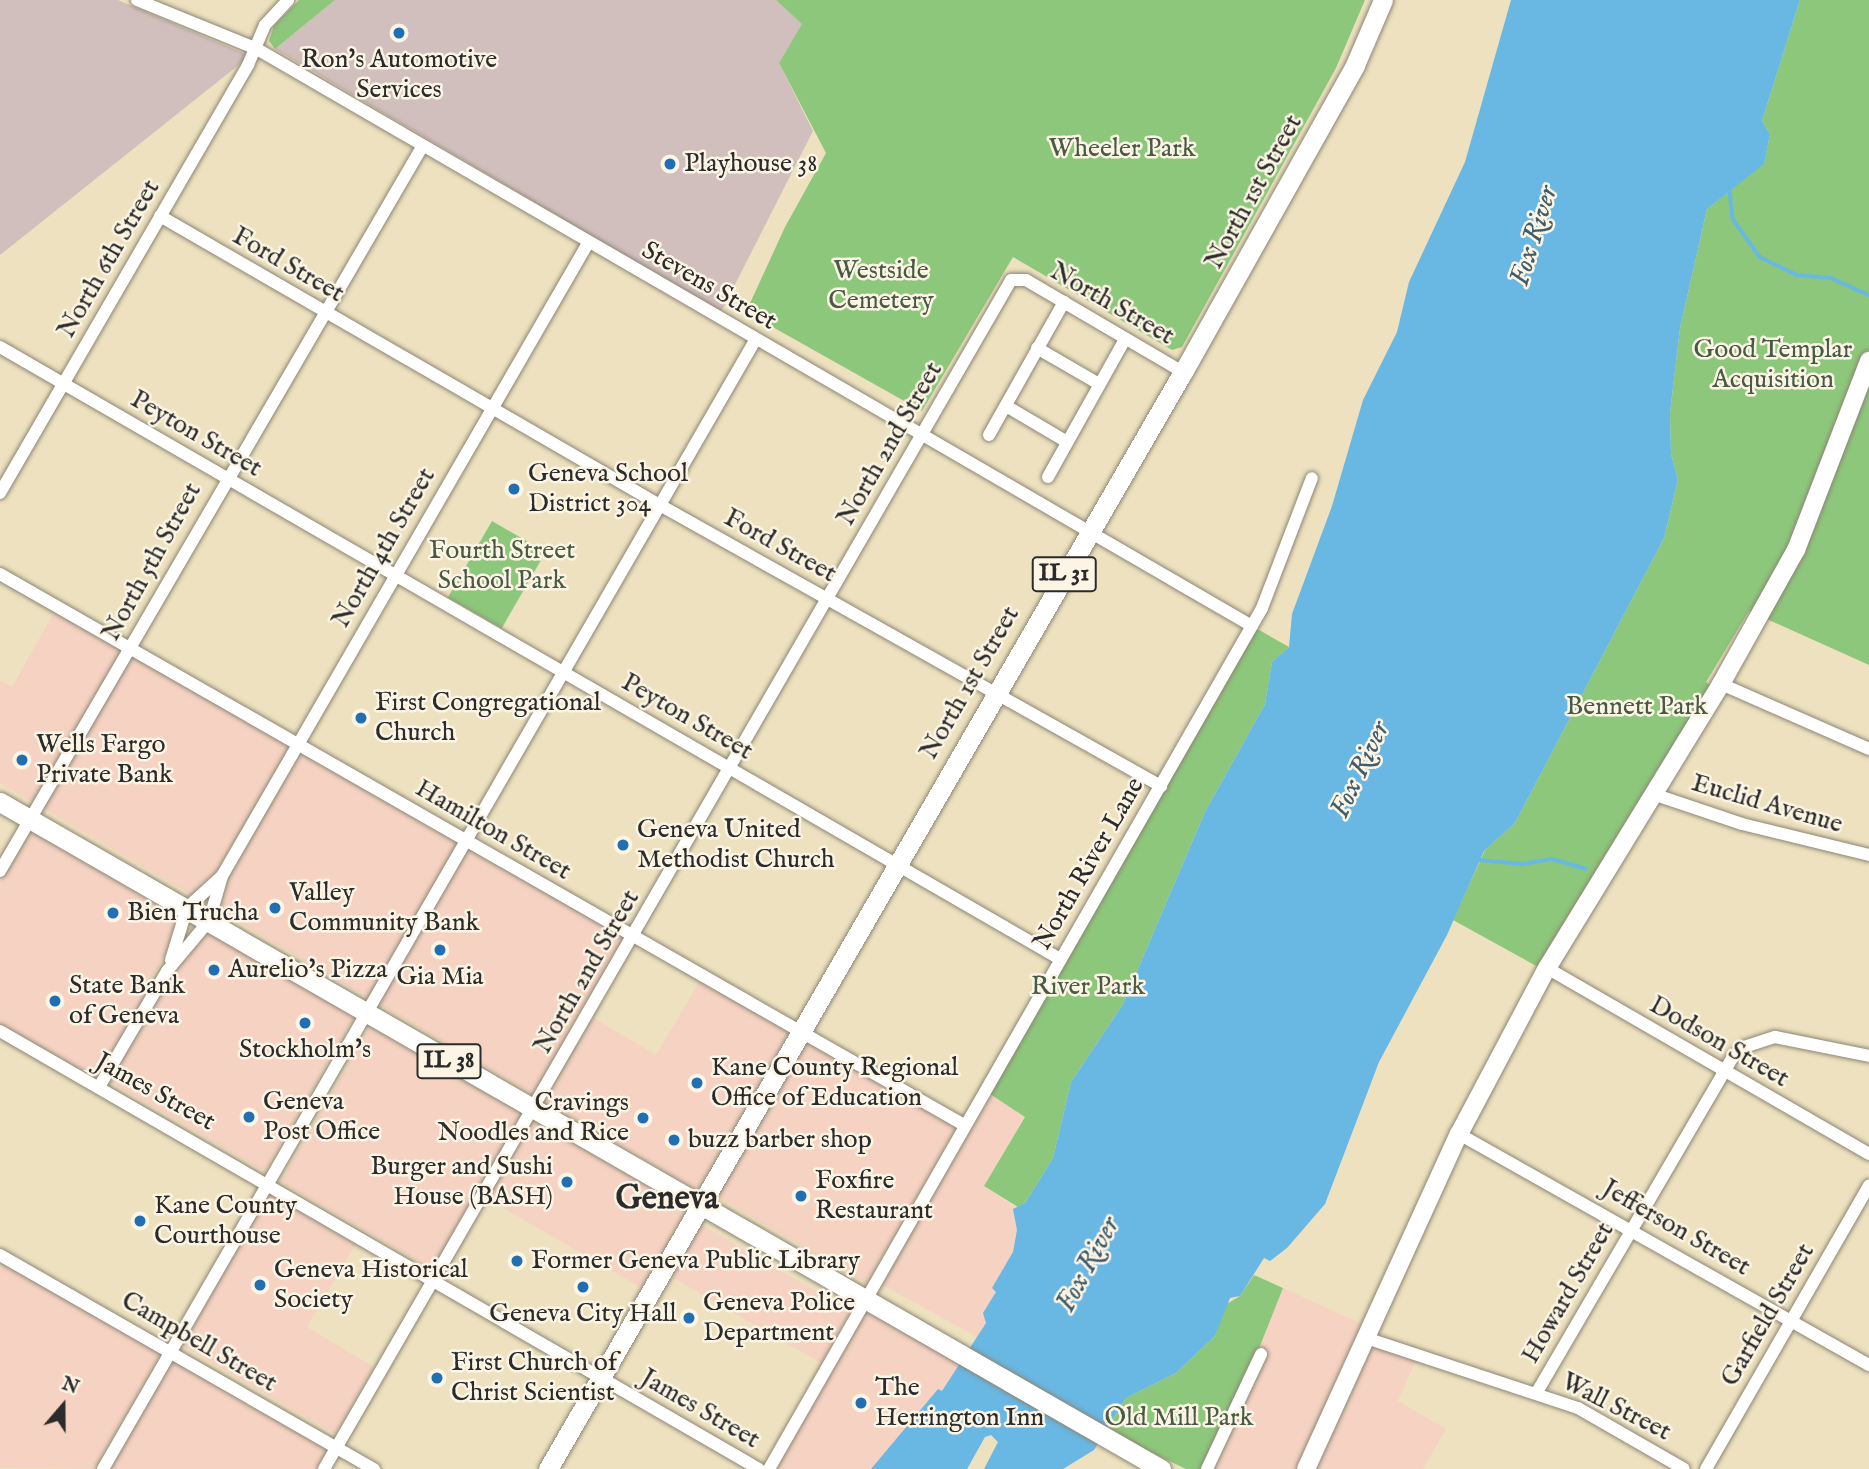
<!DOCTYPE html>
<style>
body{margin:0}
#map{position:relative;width:1869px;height:1469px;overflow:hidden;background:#ede1bf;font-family:"IM FELL English",serif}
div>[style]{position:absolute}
.built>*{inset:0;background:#f5d2c2;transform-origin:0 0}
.industrial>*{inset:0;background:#d1bfbd}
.green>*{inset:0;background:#8dc77b;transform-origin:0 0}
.water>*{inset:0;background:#69b7e3}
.stream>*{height:3.5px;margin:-1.75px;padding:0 1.75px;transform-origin:1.75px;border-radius:1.75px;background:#69b7e3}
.roads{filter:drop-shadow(0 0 2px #8c8675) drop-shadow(0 0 2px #8c8675)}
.street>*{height:12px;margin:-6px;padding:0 6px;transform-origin:6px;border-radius:6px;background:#fff}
.secondary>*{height:18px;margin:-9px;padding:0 9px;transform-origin:9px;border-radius:9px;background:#fff}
.primary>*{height:19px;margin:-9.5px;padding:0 9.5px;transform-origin:9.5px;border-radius:9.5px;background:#fff}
.dots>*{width:19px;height:19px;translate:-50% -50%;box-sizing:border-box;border:4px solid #fcf5e5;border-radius:50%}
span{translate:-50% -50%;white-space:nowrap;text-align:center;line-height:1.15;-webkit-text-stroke:5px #fcf5e5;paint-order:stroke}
.shield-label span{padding:2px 5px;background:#fcf5e5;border:2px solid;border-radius:5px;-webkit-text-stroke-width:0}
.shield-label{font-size:24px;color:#2b2b2b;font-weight:700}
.poi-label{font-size:26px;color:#2b2b2b}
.left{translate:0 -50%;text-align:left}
.right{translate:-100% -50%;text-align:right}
.park-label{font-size:26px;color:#485a43}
.street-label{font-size:26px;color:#2b2b2b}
.water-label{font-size:28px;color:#415c6b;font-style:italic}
.district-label{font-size:33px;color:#2b2b2b;font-weight:700}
.north{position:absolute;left:28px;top:1371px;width:70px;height:70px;-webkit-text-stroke:5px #fcf5e5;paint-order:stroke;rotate:20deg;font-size:19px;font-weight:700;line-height:28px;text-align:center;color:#2b2b2b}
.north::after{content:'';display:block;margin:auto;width:24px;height:32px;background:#2b2b2b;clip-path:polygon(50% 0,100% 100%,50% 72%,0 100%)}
</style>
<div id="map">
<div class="built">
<div style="clip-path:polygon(56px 609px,625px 938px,582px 1011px,656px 1055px,700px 981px,790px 1033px,697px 1190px,0 783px,0 681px,12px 687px)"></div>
<div style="clip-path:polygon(30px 831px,185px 921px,142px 994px,147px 998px,97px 1082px,0 1027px,0 883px)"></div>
<div style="left:198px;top:925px;width:181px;height:180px;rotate:30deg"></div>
<div style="left:371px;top:1025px;width:176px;height:181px;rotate:30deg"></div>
<div style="left:806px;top:1038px;width:175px;height:182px;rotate:30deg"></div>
<div style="clip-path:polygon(992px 1095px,1025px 1116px,984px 1186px,1046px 1229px,979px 1338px,879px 1283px)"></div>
<div style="left:533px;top:1120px;width:179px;height:91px;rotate:30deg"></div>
<div style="clip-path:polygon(270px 1192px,357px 1242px,307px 1327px,374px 1367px,335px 1434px,180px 1344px)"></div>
<div style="left:700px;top:1224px;width:174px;height:60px;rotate:30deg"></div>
<div style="clip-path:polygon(5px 1261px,162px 1351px,94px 1469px,0 1468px,0 1270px)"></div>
<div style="clip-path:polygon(1283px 1288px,1368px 1327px,1296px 1469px,1203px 1469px,1241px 1394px)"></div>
<div style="clip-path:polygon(866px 1304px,964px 1360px,942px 1392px,938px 1389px,871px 1469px,772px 1469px)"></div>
<div style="clip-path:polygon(1374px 1343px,1417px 1357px,1398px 1401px,1446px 1429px,1423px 1469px,1316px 1469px)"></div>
<div style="clip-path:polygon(174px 1356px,330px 1446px,317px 1469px,109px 1469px)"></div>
</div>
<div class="industrial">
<div style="clip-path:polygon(0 0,118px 0,250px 56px,0 255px)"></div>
<div style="clip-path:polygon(335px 0,776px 0,803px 24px,779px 63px,813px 131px,721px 312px,275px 49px)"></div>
</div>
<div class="green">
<div style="clip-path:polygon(299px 0,335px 0,275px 49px,269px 41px,274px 26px)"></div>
<div style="clip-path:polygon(776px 0,1365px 0,1336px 68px,1182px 347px,1172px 350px,1013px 257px,922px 411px,746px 312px,785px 227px,826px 153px,779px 63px,802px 24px)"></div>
<div style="clip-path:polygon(1800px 0,1869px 0,1869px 665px,1749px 611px,1706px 682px,1713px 687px,1540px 968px,1453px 920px,1485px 850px,1515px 823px,1664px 538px,1678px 480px,1671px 454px,1670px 413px,1680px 328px,1707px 209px,1764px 163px,1770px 134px,1762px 121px)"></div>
<div style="left:492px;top:521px;width:62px;height:88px;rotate:30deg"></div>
<div style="clip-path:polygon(1252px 626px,1289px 647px,1272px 662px,1265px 704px,1205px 812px,1123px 1004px,1071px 1082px,1053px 1158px,1025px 1203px,1018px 1207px,984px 1186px,1025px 1117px,984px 1090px)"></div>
<div style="clip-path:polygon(1254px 1275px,1283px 1288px,1241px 1394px,1203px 1469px,1186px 1469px,1106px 1431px,1126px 1398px,1176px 1373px,1215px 1336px,1225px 1305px,1240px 1296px)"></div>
</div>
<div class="water">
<div style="clip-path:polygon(1511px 0,1800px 0,1762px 121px,1770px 134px,1764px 164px,1707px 209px,1680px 328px,1670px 413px,1671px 454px,1678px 480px,1664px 538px,1515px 823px,1484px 851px,1447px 935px,1379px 1062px,1325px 1204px,1287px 1248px,1270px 1261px,1264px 1258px,1240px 1296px,1230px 1298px,1215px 1336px,1176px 1373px,1126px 1398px,1094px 1450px,1063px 1469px,984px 1469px,998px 1442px,991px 1435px,985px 1437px,967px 1469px,871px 1469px,938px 1389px,942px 1391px,986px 1323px,983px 1313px,996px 1292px,992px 1288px,1013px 1252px,1017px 1230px,1013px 1209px,1025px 1203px,1053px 1158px,1071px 1082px,1123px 1004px,1205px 812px,1265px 704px,1272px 662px,1289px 647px,1292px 614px,1332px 506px,1363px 400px,1397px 332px,1409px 282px,1465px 162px)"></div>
</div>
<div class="stream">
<div style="left:1726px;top:189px;width:4px;rotate:27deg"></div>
<div style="left:1730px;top:191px;width:28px;rotate:84deg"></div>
<div style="left:1733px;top:219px;width:47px;rotate:54.6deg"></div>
<div style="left:1760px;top:257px;width:41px;rotate:25.9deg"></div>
<div style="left:1797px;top:275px;width:34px;rotate:5deg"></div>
<div style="left:1831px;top:278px;width:42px;rotate:24.1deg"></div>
<div style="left:1480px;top:860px;width:43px;rotate:5.3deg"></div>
<div style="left:1523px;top:864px;width:29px;rotate:-10deg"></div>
<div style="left:1552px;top:859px;width:35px;rotate:16deg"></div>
</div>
<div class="roads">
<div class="street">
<div style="left:137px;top:0;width:130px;rotate:22.2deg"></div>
<div style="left:257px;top:49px;width:1150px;rotate:30.11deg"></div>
<div style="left:160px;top:216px;width:575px;rotate:30.04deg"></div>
<div style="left:658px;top:504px;width:577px;rotate:29.28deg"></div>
<div style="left:0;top:347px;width:1224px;rotate:30deg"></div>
<div style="left:1037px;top:348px;width:72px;rotate:30.1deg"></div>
<div style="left:1006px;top:406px;width:71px;rotate:30.5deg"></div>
<div style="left:989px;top:435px;width:153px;rotate:-60.6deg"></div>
<div style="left:1048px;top:477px;width:158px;rotate:-60.8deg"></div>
<div style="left:0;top:493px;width:495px;rotate:-59.9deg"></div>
<div style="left:248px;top:65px;width:43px;rotate:-67deg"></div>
<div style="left:265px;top:25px;width:34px;rotate:-47deg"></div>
<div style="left:0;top:574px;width:1110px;rotate:29.75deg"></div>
<div style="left:1721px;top:684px;width:162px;rotate:23.7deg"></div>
<div style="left:1653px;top:794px;width:94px;rotate:18.6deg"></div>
<div style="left:1742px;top:824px;width:131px;rotate:13.7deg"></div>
<div style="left:0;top:871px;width:838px;rotate:-59.76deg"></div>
<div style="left:171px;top:960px;width:54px;rotate:-72.9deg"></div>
<div style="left:187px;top:908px;width:47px;rotate:-42.4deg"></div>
<div style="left:1547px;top:968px;width:372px;rotate:30deg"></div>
<div style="left:0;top:1031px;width:876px;rotate:29.99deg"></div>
<div style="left:99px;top:1087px;width:134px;rotate:-59.6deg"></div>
<div style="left:167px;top:971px;width:65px;rotate:-50deg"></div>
<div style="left:209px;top:921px;width:47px;rotate:-73.9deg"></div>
<div style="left:222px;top:876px;width:731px;rotate:-59.96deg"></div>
<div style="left:1459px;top:1134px;width:471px;rotate:29.4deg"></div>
<div style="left:0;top:1255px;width:431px;rotate:29.8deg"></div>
<div style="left:1366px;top:1338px;width:223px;rotate:18.3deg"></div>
<div style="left:1578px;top:1408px;width:122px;rotate:29.9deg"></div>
<div style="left:1537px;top:1392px;width:387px;rotate:-59.7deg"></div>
<div style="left:1732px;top:1058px;width:16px;rotate:-43deg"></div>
<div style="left:1744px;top:1047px;width:33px;rotate:-18deg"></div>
<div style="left:1775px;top:1037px;width:96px;rotate:11.4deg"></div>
<div style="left:103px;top:1469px;width:1305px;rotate:-59.98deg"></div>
<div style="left:324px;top:1469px;width:1373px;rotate:-59.98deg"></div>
<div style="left:1011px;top:280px;width:15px"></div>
<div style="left:1026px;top:280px;width:182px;rotate:30.4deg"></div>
<div style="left:769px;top:1469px;width:992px;rotate:-60.2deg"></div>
<div style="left:1262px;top:608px;width:139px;rotate:-69deg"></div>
<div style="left:1207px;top:1469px;width:127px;rotate:-64.8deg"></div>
<div style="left:1706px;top:1469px;width:327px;rotate:-60.1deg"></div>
</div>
<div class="secondary">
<div style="left:1306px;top:1469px;width:368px;rotate:-65.5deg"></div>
<div style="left:1459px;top:1134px;width:188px;rotate:-62.1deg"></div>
<div style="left:1547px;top:968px;width:333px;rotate:-58.5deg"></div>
<div style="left:1721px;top:684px;width:154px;rotate:-60.8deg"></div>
<div style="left:1796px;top:550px;width:203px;rotate:-68.9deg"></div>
</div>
<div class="primary">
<div style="left:0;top:802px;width:1339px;rotate:29.88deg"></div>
<div style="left:548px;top:1469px;width:1268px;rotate:-59.94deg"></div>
<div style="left:1183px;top:372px;width:352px;rotate:-60.7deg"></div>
<div style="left:1355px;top:65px;width:71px;rotate:-66.7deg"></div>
</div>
</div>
<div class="dots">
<div style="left:399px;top:33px;background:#1f6fb2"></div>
<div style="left:670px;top:164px;background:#1f6fb2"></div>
<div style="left:514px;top:489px;background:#1f6fb2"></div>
<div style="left:361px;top:718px;background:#1f6fb2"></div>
<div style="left:22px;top:760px;background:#1f6fb2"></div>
<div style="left:623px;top:845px;background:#1f6fb2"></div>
<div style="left:275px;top:908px;background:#1f6fb2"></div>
<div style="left:113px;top:913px;background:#1f6fb2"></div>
<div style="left:440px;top:950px;background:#1f6fb2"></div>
<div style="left:214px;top:970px;background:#1f6fb2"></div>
<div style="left:55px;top:1001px;background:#1f6fb2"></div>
<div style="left:305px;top:1023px;background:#1f6fb2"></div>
<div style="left:697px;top:1083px;background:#1f6fb2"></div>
<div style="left:249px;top:1117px;background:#1f6fb2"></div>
<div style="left:643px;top:1118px;background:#1f6fb2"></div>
<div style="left:674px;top:1140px;background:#1f6fb2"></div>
<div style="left:567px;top:1182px;background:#1f6fb2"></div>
<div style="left:801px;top:1196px;background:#1f6fb2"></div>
<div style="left:140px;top:1221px;background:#1f6fb2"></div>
<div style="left:517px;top:1261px;background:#1f6fb2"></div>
<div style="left:260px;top:1285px;background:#1f6fb2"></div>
<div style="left:583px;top:1287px;background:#1f6fb2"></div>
<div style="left:689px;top:1318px;background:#1f6fb2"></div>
<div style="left:437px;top:1378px;background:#1f6fb2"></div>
<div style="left:861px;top:1403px;background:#1f6fb2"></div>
</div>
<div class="shield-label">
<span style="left:1064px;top:574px">IL 31</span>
<span style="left:449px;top:1061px">IL 38</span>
</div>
<div class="poi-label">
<span style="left:399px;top:75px">Ron's Automotive<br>Services</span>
<span class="left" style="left:684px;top:164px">Playhouse 38</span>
<span class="left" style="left:528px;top:489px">Geneva School<br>District 304</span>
<span class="left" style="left:375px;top:718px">First Congregational<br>Church</span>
<span class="left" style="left:36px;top:760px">Wells Fargo<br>Private Bank</span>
<span class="left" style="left:637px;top:845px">Geneva United<br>Methodist Church</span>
<span class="left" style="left:289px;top:908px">Valley<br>Community Bank</span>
<span class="left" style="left:127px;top:913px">Bien Trucha</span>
<span class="left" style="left:228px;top:970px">Aurelio's Pizza</span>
<span style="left:440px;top:977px">Gia Mia</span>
<span class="left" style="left:69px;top:1001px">State Bank<br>of Geneva</span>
<span style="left:305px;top:1050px">Stockholm's</span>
<span class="left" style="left:711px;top:1083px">Kane County Regional<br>Office of Education</span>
<span class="left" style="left:263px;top:1117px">Geneva<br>Post Office</span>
<span class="right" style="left:629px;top:1118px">Cravings<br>Noodles and Rice</span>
<span class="left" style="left:688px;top:1140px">buzz barber shop</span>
<span class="right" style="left:553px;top:1182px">Burger and Sushi<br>House (BASH)</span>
<span class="left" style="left:815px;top:1196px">Foxfire<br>Restaurant</span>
<span class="left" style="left:154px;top:1221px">Kane County<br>Courthouse</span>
<span class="left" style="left:531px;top:1261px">Former Geneva Public Library</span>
<span class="left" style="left:274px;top:1285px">Geneva Historical<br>Society</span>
<span class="left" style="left:703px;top:1318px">Geneva Police<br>Department</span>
<span style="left:583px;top:1314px">Geneva City Hall</span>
<span class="left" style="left:451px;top:1378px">First Church of<br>Christ Scientist</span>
<span class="left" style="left:875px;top:1403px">The<br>Herrington Inn</span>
</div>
<div class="park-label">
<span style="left:1122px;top:149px">Wheeler Park</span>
<span style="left:881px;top:286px">Westside<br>Cemetery</span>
<span style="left:1773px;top:365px">Good Templar<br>Acquisition</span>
<span style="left:502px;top:566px">Fourth Street<br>School Park</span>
<span style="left:1637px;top:707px">Bennett Park</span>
<span style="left:1088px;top:987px">River Park</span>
<span style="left:1179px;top:1418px">Old Mill Park</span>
</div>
<div class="street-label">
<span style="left:1254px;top:192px;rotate:-61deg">North 1st Street</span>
<span style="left:109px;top:259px;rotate:-60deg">North 6th Street</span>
<span style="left:288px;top:265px;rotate:30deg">Ford Street</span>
<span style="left:709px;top:286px;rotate:30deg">Stevens Street</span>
<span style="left:1112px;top:304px;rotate:30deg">North Street</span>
<span style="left:196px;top:434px;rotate:30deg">Peyton Street</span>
<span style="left:890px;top:444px;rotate:-60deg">North 2nd Street</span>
<span style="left:780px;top:546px;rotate:29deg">Ford Street</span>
<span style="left:384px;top:548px;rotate:-60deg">North 4th Street</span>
<span style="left:152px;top:562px;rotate:-61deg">North 5th Street</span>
<span style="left:970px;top:683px;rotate:-60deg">North 1st Street</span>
<span style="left:687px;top:717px;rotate:30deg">Peyton Street</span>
<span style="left:1767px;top:804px;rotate:16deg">Euclid Avenue</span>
<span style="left:493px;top:830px;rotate:30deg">Hamilton Street</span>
<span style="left:1089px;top:864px;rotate:-60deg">North River Lane</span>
<span style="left:587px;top:972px;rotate:-60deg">North 2nd Street</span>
<span style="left:1719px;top:1042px;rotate:30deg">Dodson Street</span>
<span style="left:155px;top:1092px;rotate:29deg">James Street</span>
<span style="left:1676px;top:1228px;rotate:30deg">Jefferson Street</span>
<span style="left:1568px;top:1293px;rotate:-60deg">Howard Street</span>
<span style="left:1768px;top:1315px;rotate:-60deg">Garfield Street</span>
<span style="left:199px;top:1342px;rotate:30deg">Campbell Street</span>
<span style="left:1616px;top:1407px;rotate:27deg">Wall Street</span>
<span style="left:700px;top:1409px;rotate:30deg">James Street</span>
</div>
<div class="water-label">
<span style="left:1535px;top:236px;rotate:-73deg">Fox River</span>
<span style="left:1361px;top:770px;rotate:-65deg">Fox River</span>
<span style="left:1089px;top:1265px;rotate:-62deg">Fox River</span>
</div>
<div class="district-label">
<span style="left:667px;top:1200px">Geneva</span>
</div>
<div class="north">N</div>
</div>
